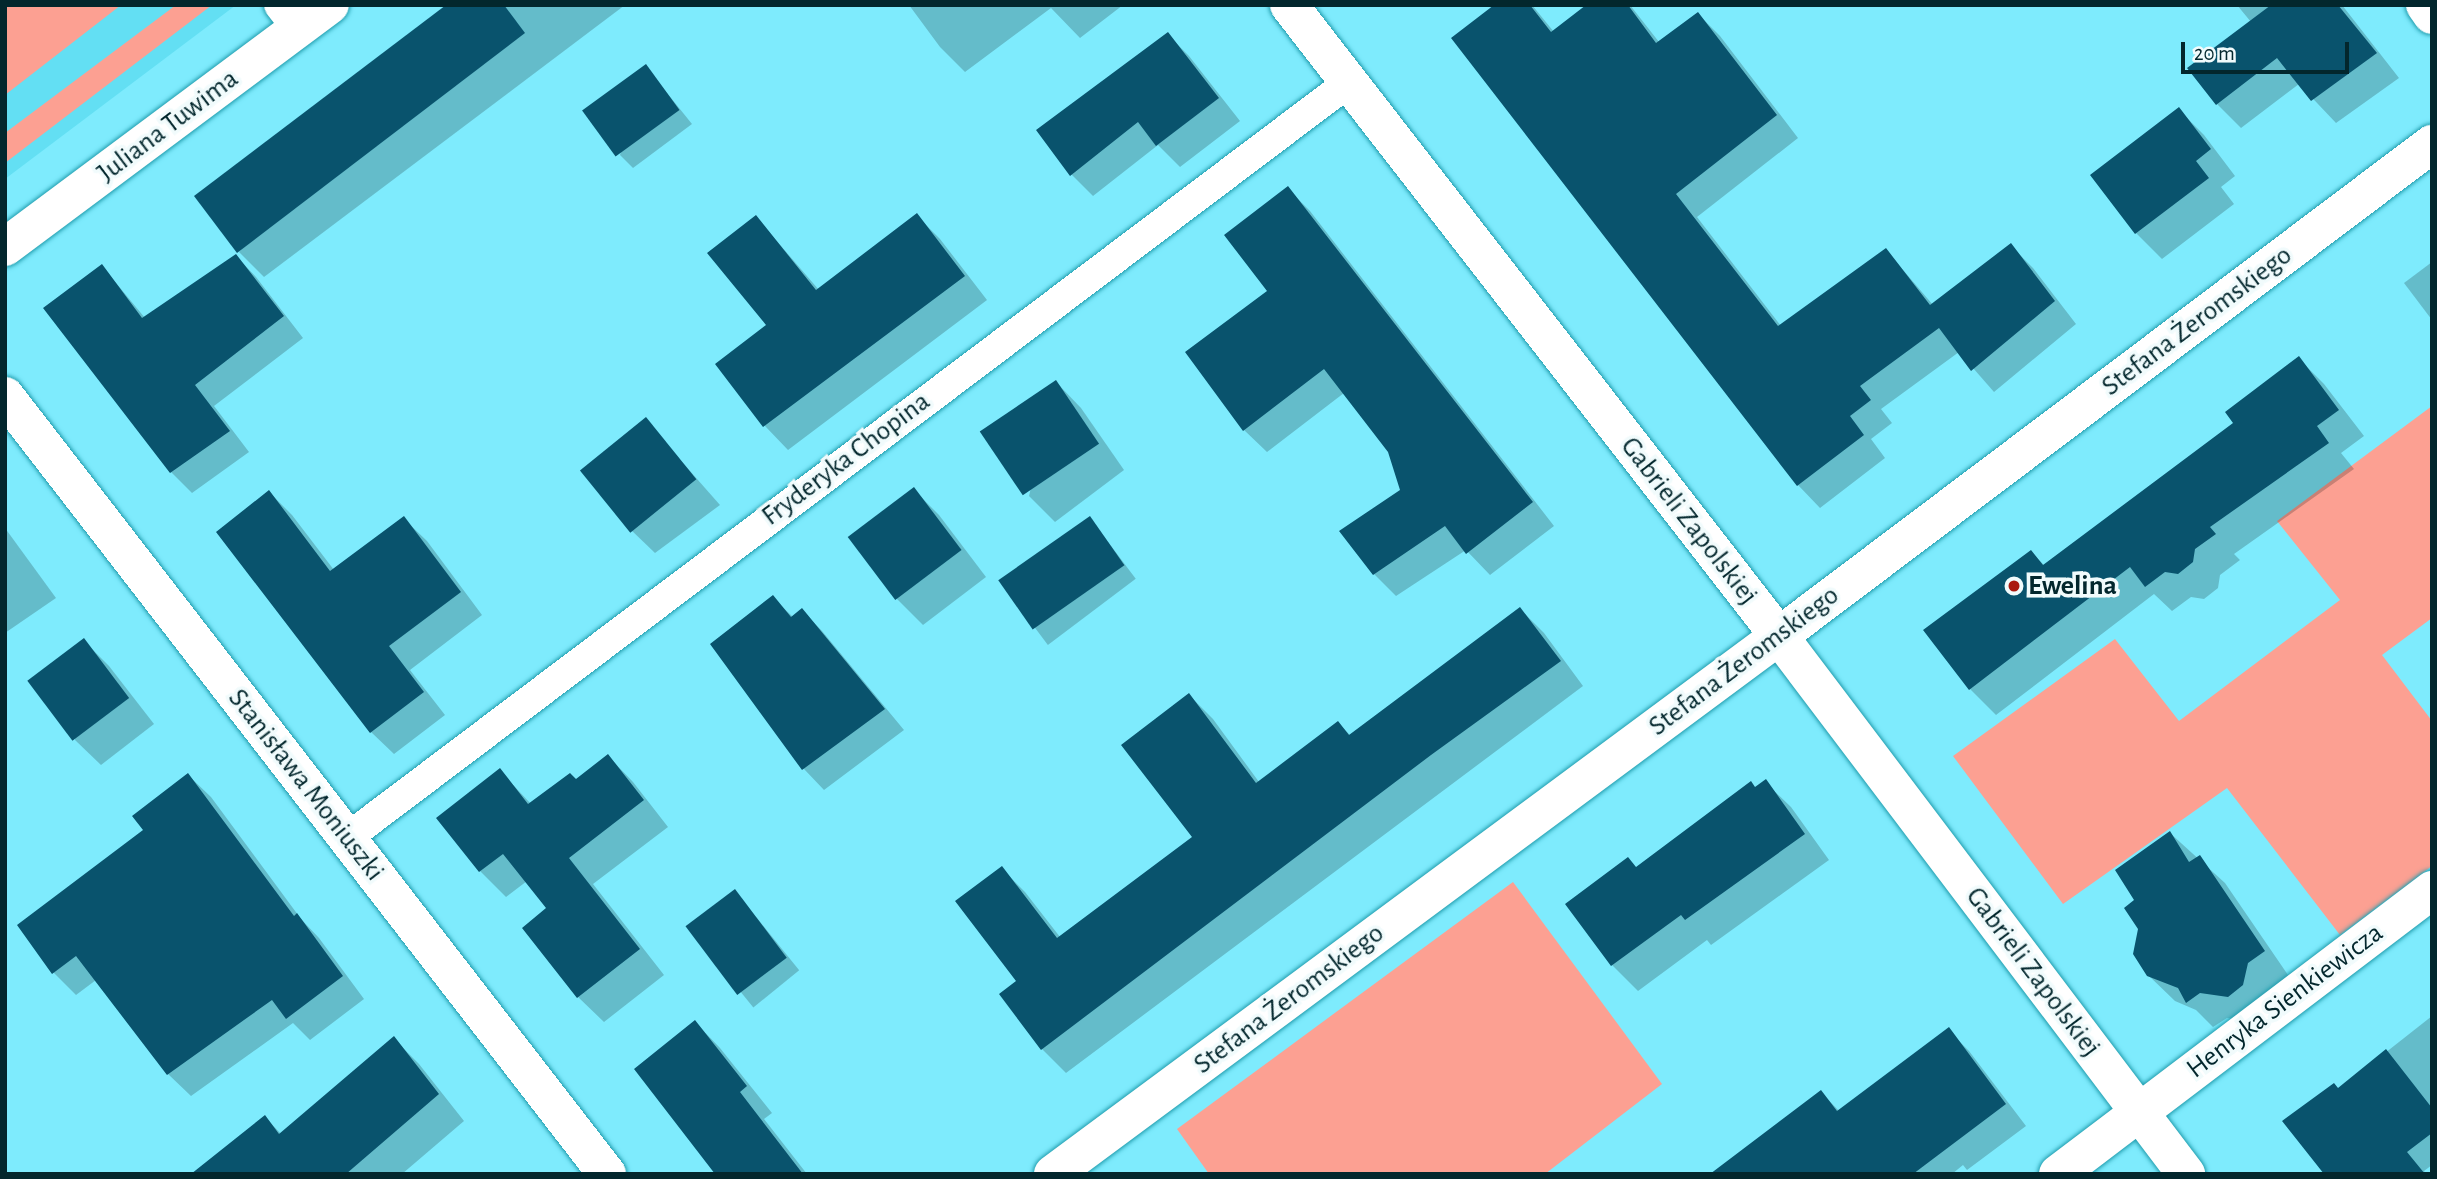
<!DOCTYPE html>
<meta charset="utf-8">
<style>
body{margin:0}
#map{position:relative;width:2437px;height:1179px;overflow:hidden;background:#7eebfd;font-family:"Alegreya Sans",sans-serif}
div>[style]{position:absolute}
.built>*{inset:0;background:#63dff3}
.green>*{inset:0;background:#fca092}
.shadow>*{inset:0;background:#0003;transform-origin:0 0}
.building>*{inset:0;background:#09536d;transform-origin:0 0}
.roads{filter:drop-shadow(0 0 2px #209cad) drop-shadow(0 0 2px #209cad)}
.service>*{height:30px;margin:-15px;padding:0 15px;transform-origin:15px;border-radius:15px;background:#fff}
.minor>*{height:38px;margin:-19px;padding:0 19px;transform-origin:19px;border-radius:19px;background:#fff}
.dots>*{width:19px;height:19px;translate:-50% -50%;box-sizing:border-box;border:4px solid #f1fbfc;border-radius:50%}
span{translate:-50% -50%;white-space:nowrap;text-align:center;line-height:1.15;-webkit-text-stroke:7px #f1fbfc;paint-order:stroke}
.street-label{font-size:28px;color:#03272d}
.poi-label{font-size:28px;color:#03272d;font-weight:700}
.left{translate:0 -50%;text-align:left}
.frame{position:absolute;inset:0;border:7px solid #03272d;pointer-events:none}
.scale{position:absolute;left:2181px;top:42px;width:168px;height:32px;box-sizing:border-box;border:4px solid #03272d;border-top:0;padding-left:9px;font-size:21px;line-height:24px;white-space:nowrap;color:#03272d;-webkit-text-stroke:5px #f1fbfc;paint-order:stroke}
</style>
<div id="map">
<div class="built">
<div style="clip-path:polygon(5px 5px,236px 5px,5px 179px)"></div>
</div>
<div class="green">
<div style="clip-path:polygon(5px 5px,121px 5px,5px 95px)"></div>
<div style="clip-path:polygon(176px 5px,212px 5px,5px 163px,5px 133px)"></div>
<div style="clip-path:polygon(2432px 406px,2432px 618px,2382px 655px,2432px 721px,2432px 866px,2340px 935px,2227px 788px,2063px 904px,1953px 756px,2115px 639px,2179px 721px,2340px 600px,2277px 521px)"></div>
<div style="clip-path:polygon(1513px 882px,1662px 1084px,1545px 1174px,1209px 1174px,1177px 1129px)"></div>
</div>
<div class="shadow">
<div style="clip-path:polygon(449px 5px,625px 5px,264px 277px,239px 252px)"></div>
<div style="clip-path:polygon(909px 5px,1123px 5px,1080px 38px,1051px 8px,965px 72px,940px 47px)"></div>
<div style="clip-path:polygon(1497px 5px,1532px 5px,1554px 32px,1589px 5px,1630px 5px,1659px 42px,1698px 14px,1720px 36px,1798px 138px,1697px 217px,1781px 326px,1886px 250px,1933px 305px,2010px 245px,2033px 268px,2076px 324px,1994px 392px,1959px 352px,1881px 409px,1892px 423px,1871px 439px,1885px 458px,1820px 508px,1798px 485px)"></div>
<div style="clip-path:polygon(2237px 5px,2342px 5px,2399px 78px,2336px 123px,2299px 84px,2241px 128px,2217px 104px,2251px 22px)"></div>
<div style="clip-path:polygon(1167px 34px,1189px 56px,1240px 121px,1180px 167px,1158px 145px,1093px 196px,1071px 174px)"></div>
<div style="clip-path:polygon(646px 67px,692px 124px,633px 168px,620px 155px)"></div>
<div style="clip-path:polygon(2179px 110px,2204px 135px,2235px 176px,2221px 187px,2234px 204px,2162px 259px,2136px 233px,2092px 175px)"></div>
<div style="clip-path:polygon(1288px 189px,1310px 211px,1554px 526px,1490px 575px,1466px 550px,1396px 596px,1374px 574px,1402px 490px,1389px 451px,1344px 393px,1267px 452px,1244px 430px)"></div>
<div style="clip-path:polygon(916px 215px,940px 239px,987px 300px,788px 450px,765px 426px,717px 364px,768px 325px,756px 217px,819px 290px)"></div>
<div style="clip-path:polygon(236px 256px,256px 277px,303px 338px,214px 406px,249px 452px,192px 493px,171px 472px,46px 308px,102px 266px,145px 318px)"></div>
<div style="clip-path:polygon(2432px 262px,2432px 320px,2404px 283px)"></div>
<div style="clip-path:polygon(2298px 358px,2324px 384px,2364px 436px,2341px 453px,2354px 469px,2234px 554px,2240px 560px,2220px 575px,2218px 588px,2204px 599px,2191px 597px,2172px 611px,2154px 594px,1996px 715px,1970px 689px,1925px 630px,2031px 552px,2045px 566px,2236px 423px)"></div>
<div style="clip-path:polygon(1056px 382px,1081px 408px,1124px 470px,1055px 522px,1029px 496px)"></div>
<div style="clip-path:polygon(645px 420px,720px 505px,655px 553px,629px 528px)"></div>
<div style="clip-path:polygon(914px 490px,939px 515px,986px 577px,923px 625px,897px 599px)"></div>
<div style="clip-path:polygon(269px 492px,292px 515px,334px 570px,404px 519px,427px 541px,482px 615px,410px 670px,445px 715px,394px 754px,371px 732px)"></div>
<div style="left:1090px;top:518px;width:76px;height:110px;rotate:53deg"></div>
<div style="clip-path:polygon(5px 528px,56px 598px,5px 633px)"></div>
<div style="clip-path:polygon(773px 598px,793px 617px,802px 610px,822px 631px,904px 730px,824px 790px,804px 769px,712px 644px)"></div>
<div style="clip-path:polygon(1520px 609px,1544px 633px,1583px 686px,1066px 1073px,1042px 1049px,1018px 981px,1001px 868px,1025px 892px,1060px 937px,1194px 837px,1189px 695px,1213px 719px,1259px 782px,1338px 723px,1350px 735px)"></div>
<div style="clip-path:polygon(83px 640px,109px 666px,154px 724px,101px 765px,75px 740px)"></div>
<div style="clip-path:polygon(608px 756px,633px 782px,668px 827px,593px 884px,664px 975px,604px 1022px,578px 997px,548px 908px,527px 881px,506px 897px,480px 871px,438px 818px,499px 770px,531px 804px,576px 781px)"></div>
<div style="clip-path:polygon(188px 775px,211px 797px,301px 919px,319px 938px,364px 999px,310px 1040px,293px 1023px,191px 1096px,168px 1074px,96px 980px,76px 995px,54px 973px,19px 925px,145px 830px)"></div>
<div style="clip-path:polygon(1765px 782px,1791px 807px,1829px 860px,1711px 945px,1707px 940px,1638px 991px,1612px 965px,1567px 904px,1637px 869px)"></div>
<div style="clip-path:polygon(2170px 833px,2225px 883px,2290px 978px,2255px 1022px,2227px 1018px,2213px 1027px,2196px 1010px,2175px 1001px,2148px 975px,2136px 900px)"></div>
<div style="left:735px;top:891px;width:102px;height:59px;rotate:51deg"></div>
<div style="clip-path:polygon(2432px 1016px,2432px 1165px,2424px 1171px,2426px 1174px,2328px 1174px,2338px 1090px)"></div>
<div style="clip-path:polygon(695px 1022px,720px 1048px,772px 1113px,764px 1119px,807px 1174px,717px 1174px)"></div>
<div style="clip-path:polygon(1948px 1030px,1969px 1051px,2026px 1126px,1967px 1170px,1963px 1165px,1952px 1174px,1713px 1174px,1821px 1092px,1839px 1111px)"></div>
<div style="clip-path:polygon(394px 1039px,419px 1064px,464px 1121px,402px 1174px,242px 1174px,265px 1117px,281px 1134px)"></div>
</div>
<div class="building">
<div style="clip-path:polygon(446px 5px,504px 5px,525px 33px,237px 253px,194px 196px)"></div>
<div style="clip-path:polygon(1494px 5px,1530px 5px,1551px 32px,1586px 5px,1628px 5px,1656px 43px,1698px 12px,1777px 115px,1676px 194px,1778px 326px,1886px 248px,1930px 305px,2011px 243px,2055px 301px,1971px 371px,1939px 328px,1860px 386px,1871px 400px,1850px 416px,1864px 435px,1797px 486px,1451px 38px)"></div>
<div style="clip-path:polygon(2271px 5px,2338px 5px,2377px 53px,2311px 101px,2277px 58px,2216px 105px,2187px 68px)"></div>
<div style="clip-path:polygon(1168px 32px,1219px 98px,1156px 146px,1138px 122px,1070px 176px,1036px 130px)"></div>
<div style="left:646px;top:64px;width:57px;height:79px;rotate:54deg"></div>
<div style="clip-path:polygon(2179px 107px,2211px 149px,2196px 161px,2209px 178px,2135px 234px,2090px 175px)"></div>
<div style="clip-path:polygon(1288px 186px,1533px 502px,1466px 554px,1445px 526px,1373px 575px,1339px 531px,1400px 490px,1388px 452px,1324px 369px,1243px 431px,1185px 352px,1267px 291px,1224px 235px)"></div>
<div style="clip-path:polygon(917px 213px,965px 276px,763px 427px,715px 364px,766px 325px,707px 253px,756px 215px,816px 290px)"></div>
<div style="clip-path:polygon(236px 254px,284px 316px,195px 385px,230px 431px,170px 473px,43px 308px,102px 264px,142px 318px)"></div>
<div style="clip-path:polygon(2299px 356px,2339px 410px,2317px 426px,2329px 443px,2210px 527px,2216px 534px,2195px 549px,2193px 562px,2178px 574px,2165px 572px,2145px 587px,2130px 567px,1969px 690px,1923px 630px,2031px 550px,2043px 565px,2233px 423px,2225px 412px)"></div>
<div style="left:1056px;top:380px;width:77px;height:92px;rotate:56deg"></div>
<div style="left:646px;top:417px;width:80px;height:85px;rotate:51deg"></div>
<div style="left:914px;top:487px;width:79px;height:83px;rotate:53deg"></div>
<div style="clip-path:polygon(269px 490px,330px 571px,404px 516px,461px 592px,389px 646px,424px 692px,370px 733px,216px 532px)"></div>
<div style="left:1090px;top:516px;width:60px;height:112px;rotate:55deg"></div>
<div style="clip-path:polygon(773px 595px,791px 617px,802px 608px,885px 709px,802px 770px,710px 644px)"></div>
<div style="clip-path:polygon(1520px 607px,1561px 661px,1431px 755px,1041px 1050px,999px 994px,1016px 981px,955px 901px,1002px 866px,1057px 938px,1192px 837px,1121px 745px,1189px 693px,1256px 783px,1338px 721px,1349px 735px)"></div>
<div style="left:84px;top:638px;width:75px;height:71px;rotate:53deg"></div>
<div style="clip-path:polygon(608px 754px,644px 800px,569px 858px,640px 949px,577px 998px,522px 928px,546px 908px,503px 854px,479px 872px,436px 818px,500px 768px,528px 804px,570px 773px,576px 779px)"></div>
<div style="clip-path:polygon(188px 773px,294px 916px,297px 913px,343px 976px,286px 1019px,272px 1000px,167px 1075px,76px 956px,52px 974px,17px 925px,143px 830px,132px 816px)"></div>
<div style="clip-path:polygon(1766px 779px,1805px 834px,1685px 920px,1681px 915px,1611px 966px,1565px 904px,1628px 857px,1636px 867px,1751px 781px,1755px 787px)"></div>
<div style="clip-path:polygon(2170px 831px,2189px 862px,2200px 855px,2265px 951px,2248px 963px,2243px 985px,2228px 997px,2200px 993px,2186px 1003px,2178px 988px,2147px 976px,2133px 954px,2138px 929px,2124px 908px,2134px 900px,2115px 870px)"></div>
<div style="left:735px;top:889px;width:86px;height:62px;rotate:53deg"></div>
<div style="clip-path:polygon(695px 1020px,747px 1086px,740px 1092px,803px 1174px,715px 1174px,634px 1069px)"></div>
<div style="clip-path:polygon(1949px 1027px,2006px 1104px,1913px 1174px,1710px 1174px,1821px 1090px,1837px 1111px)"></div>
<div style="clip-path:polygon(394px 1036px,439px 1094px,346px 1174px,191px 1174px,265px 1115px,279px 1134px)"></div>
<div style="clip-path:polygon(2386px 1049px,2432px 1108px,2432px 1133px,2407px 1152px,2425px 1174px,2324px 1174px,2282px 1121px,2334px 1083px,2338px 1088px)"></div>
</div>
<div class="roads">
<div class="service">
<div style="left:279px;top:5px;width:31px;rotate:52deg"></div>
<div style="left:347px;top:838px;width:1255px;rotate:-37.03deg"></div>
</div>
<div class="minor">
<div style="left:1289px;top:5px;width:799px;rotate:52.17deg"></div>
<div style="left:1779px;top:636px;width:675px;rotate:52.89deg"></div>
<div style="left:2425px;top:5px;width:12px;rotate:55deg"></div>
<div style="left:5px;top:247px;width:405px;rotate:-36.7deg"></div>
<div style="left:5px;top:396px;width:984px;rotate:52.27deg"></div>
<div style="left:1053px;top:1174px;width:904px;rotate:-36.54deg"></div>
<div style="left:1779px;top:636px;width:818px;rotate:-37deg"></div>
<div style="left:2058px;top:1174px;width:470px;rotate:-37.2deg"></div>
</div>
</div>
<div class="dots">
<div style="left:2014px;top:586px;background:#aa1910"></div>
</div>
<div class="street-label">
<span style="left:168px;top:126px;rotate:-37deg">Juliana Tuwima</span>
<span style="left:2197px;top:321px;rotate:-37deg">Stefana Żeromskiego</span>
<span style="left:846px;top:459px;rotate:-37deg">Fryderyka Chopina</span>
<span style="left:1689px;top:521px;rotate:52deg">Gabrieli Zapolskiej</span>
<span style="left:1744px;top:661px;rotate:-37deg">Stefana Żeromskiego</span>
<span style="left:306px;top:785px;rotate:52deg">Stanisława Moniuszki</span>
<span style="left:2033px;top:972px;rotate:53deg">Gabrieli Zapolskiej</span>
<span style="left:1289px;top:999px;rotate:-37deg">Stefana Żeromskiego</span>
<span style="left:2285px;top:1001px;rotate:-37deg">Henryka Sienkiewicza</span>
</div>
<div class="poi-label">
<span class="left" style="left:2028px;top:586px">Ewelina</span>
</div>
<div class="frame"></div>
<div class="scale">20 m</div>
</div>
